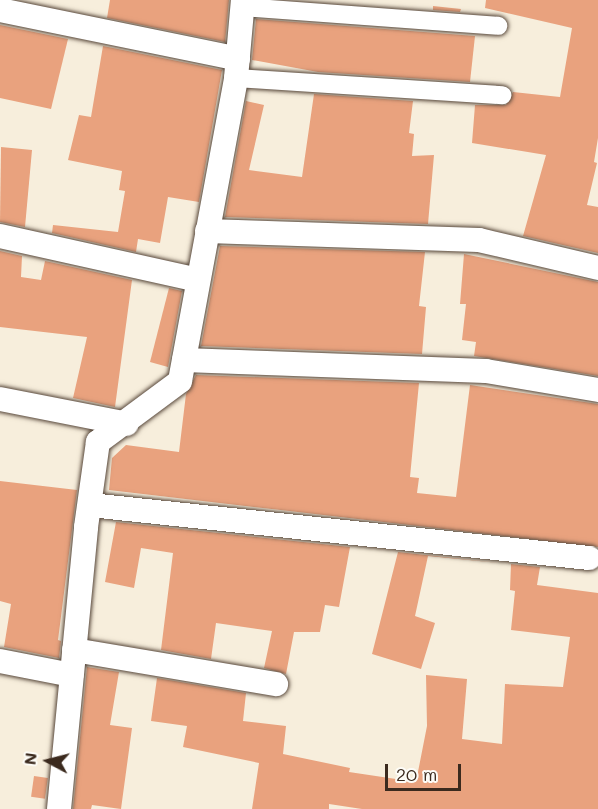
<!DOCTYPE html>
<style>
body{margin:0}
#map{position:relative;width:598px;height:809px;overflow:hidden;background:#f7eedc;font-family:Mali,sans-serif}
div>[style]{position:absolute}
.building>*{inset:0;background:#e9a27e;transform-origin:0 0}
.roads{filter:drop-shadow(0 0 2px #57473a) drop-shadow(0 0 2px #57473a)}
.pedestrian>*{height:18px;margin:-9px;padding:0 9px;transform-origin:9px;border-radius:9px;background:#fff}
.minor>*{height:24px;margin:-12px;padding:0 12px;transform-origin:12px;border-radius:12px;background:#fff}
span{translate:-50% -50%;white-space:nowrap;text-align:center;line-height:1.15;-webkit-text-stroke:4.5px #fdfcf7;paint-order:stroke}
.north{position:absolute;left:18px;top:731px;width:60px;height:60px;-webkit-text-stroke:4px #fdfcf7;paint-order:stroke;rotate:277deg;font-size:16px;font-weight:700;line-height:24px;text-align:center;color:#3b2a1e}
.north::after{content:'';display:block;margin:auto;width:21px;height:27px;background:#3b2a1e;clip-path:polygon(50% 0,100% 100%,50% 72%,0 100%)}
.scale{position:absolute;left:385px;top:764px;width:76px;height:27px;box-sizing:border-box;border:3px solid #3b2a1e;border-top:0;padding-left:8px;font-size:18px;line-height:21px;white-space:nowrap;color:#3b2a1e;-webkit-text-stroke:4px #fdfcf7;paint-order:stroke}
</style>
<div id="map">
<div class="building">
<div style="clip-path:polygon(110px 0,229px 0,225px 42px,107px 18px)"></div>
<div style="clip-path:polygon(486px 0,598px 0,598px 138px,594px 162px,597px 163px,587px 205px,598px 207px,598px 253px,523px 236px,546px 155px,472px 143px,475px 105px,506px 105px,513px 92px,560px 97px,572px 28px,485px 8px)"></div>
<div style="clip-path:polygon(433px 6px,461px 9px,460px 12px,433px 10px)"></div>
<div style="clip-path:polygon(256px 19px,475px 36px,470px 82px,318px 72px,252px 60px)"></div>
<div style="clip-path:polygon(0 25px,68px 39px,51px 109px,0 98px)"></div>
<div style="clip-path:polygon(103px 46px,222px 70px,199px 202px,168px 197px,160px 243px,138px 239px,136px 252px,52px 233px,53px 225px,118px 232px,125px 191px,119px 190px,122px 171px,68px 160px,79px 115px,91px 117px)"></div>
<div style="clip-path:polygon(314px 94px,413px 101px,409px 133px,414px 134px,412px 156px,434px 155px,428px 224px,225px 217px,246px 101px,264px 105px,249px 170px,302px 177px)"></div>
<div style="clip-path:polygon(1px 147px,32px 150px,25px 227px,0 222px)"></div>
<div style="clip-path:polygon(220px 246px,425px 252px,419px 306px,426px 307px,422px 354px,201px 346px)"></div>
<div style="clip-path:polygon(0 251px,22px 256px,21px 277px,41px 280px,45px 261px,132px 280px,115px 407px,73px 398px,87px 337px,0 327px)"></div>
<div style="clip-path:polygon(464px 254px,598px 282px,598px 376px,474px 356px,476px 342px,462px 340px,466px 304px,460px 304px)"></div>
<div style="clip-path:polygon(169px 288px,182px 291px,168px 367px,150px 362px)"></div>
<div style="clip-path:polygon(196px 375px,419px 383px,410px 477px,419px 478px,417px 493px,456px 497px,470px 385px,598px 404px,598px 547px,109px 490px,112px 458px,126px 445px,179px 452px,186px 394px)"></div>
<div style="clip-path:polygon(0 481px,77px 490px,58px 640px,61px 641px,59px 658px,4px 647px,11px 604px,0 601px)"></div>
<div style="clip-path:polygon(116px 522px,350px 547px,339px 607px,325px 605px,320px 632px,294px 632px,286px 674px,264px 668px,272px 631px,216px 623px,211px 659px,161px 650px,173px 553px,141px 548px,134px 588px,105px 582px)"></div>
<div style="clip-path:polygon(398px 552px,500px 563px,428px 556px,415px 616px,435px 623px,421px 669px,372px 654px)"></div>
<div style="clip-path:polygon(511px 564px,540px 567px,537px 585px,598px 593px,598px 809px,362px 809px,329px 804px,329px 809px,252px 809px,259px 763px,183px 747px,187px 726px,151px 721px,157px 678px,246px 693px,243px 721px,286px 726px,283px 754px,350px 768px,349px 772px,416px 782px,427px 726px,426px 675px,467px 679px,462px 739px,502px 744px,505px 684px,563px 687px,570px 637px,511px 630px,515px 591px,510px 590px)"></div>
<div style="clip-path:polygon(87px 667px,119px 672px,110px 725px,132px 728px,121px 809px,92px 805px,91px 809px,73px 809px)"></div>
<div style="left:34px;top:776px;width:14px;height:21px;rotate:8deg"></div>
</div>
<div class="roads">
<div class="pedestrian">
<div style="left:242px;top:7px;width:257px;rotate:4.2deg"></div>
<div style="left:236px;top:78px;width:267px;rotate:3.7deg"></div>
</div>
<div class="minor">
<div style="left:0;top:10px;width:243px;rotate:11.6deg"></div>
<div style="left:207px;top:231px;width:272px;rotate:1.9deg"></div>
<div style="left:479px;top:240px;width:122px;rotate:13.2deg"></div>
<div style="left:0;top:236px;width:203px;rotate:12.5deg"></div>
<div style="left:184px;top:360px;width:302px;rotate:2.1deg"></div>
<div style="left:486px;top:371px;width:114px;rotate:9.6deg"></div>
<div style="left:0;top:399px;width:129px;rotate:11.1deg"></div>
<div style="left:90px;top:505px;width:502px;rotate:6.06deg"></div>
<div style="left:74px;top:650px;width:205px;rotate:9.6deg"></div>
<div style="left:0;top:661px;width:73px;rotate:11deg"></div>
<div style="left:59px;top:809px;width:283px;rotate:-84.5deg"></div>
<div style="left:86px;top:527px;width:86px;rotate:-82deg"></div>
<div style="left:98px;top:442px;width:102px;rotate:-36.6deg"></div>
<div style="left:180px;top:381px;width:308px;rotate:-79.5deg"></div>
<div style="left:236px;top:78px;width:78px;rotate:-84.9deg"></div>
</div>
</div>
<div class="north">N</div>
<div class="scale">20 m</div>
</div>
